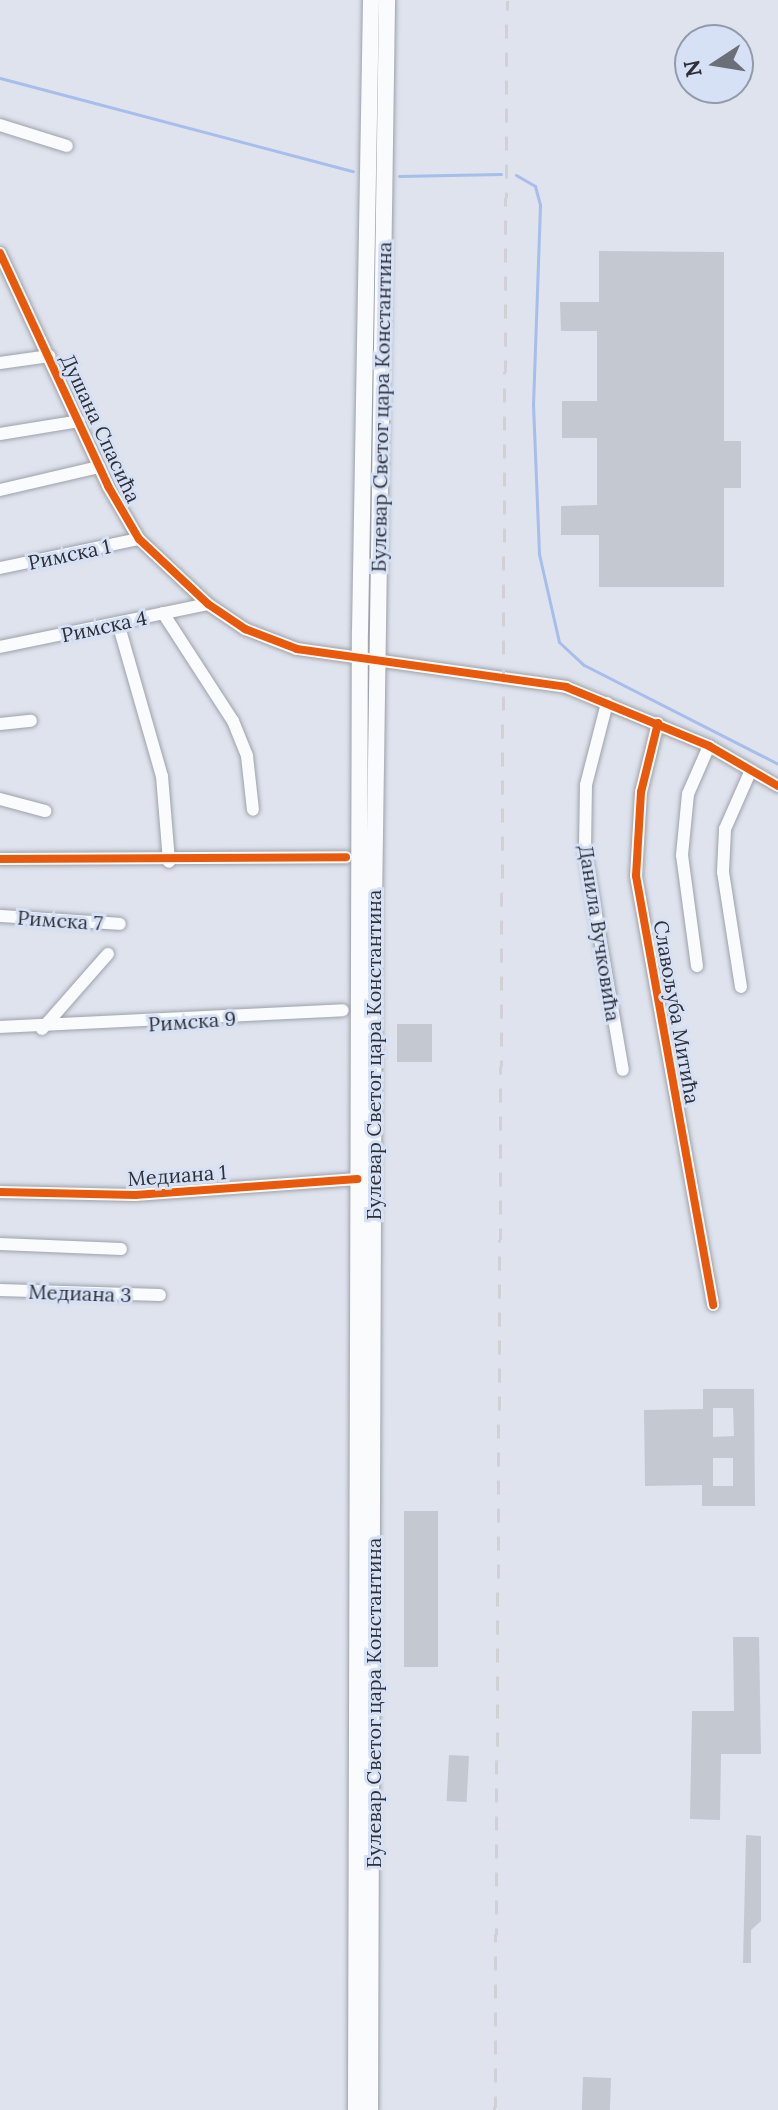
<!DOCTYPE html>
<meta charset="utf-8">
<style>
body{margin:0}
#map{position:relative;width:778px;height:2110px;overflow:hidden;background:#dee3ee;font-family:Lora,serif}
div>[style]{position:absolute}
.stream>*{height:3px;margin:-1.5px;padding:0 1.5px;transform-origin:1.5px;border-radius:1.5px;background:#a7bdea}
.building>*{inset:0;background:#c4c8d1;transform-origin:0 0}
.roads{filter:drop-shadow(0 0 2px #9da1a9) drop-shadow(0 0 2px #9da1a9)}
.street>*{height:12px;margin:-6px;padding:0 6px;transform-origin:6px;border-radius:6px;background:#fafbfc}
.secondary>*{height:16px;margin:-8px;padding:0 8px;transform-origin:8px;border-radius:8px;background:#fafbfc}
.rail>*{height:3px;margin-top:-1.5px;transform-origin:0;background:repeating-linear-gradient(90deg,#d0d1d4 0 14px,transparent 0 28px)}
.cycleway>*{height:8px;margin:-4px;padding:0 4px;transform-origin:4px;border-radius:4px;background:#e8590c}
span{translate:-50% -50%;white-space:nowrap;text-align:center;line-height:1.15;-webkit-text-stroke:6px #d7e1f5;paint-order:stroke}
.street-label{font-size:20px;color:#2d3038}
.north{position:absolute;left:674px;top:24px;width:80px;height:80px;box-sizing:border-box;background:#d7e1f5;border:2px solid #939aa9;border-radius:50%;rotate:258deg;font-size:22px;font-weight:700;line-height:32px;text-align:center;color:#2d3038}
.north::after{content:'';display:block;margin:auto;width:28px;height:36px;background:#6b6f78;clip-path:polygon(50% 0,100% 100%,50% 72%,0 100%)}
</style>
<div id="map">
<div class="stream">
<div style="left:0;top:78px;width:365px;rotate:14.8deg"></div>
<div style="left:516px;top:175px;width:22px;rotate:30deg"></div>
<div style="left:535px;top:186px;width:20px;rotate:75deg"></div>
<div style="left:540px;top:205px;width:199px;rotate:92deg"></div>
<div style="left:533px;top:404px;width:150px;rotate:87.7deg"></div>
<div style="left:539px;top:554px;width:90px;rotate:77.2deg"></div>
<div style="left:559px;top:642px;width:34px;rotate:43deg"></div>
<div style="left:584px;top:665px;width:218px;rotate:27deg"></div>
<div style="left:399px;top:176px;width:102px;rotate:-1.1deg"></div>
</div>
<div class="building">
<div style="clip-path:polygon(599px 251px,724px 252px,724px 441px,741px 441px,741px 488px,724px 488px,724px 587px,599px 587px,599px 535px,561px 535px,561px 506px,597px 505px,597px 438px,562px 438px,562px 401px,597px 401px,597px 331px,561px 331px,560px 302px,599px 302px)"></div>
<div style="left:397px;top:1024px;width:35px;height:38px"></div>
<div style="clip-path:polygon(evenodd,703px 1389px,754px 1389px,755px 1506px,702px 1506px,702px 1485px,645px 1486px,644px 1410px,703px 1409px,703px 1389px,713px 1408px,733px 1408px,734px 1436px,713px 1437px,713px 1408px,703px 1389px,713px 1458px,733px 1458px,733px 1486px,713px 1486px,713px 1458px)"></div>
<div style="left:404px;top:1511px;width:34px;height:156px"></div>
<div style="clip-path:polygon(733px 1637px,759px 1637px,761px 1754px,721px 1754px,720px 1820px,690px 1819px,692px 1711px,734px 1711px)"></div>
<div style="left:449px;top:1755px;width:20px;height:46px;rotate:3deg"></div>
<div style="clip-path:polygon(746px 1835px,761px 1836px,761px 1921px,751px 1930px,751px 1963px,743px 1963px)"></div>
<div style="left:583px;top:2077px;width:28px;height:33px;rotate:2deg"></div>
</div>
<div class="roads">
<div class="street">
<div style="left:0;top:125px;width:70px;rotate:17.4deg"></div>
<div style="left:0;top:253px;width:257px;rotate:65.1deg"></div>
<div style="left:108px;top:486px;width:61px;rotate:59.7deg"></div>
<div style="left:139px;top:539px;width:95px;rotate:43.3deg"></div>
<div style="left:208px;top:604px;width:45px;rotate:34deg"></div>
<div style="left:245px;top:629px;width:56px;rotate:21deg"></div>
<div style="left:297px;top:649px;width:272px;rotate:8deg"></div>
<div style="left:566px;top:687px;width:155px;rotate:22.4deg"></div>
<div style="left:709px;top:746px;width:80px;rotate:30.1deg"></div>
<div style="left:0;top:363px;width:50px;rotate:-8deg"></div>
<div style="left:0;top:434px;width:80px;rotate:-9.3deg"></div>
<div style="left:0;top:490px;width:102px;rotate:-13.1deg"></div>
<div style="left:0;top:568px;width:142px;rotate:-11.8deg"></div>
<div style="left:163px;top:613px;width:129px;rotate:57.1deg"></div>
<div style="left:233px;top:721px;width:38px;rotate:68deg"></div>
<div style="left:247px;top:756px;width:54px;rotate:83.7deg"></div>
<div style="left:118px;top:623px;width:159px;rotate:74deg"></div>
<div style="left:162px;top:776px;width:86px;rotate:85.3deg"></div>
<div style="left:0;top:647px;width:212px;rotate:-11.7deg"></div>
<div style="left:607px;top:703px;width:85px;rotate:104.4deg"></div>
<div style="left:586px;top:785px;width:66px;rotate:90.9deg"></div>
<div style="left:585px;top:851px;width:222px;rotate:80.2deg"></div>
<div style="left:658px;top:723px;width:71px;rotate:103.8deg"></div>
<div style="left:641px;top:792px;width:84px;rotate:93.4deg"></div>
<div style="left:636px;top:876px;width:436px;rotate:79.8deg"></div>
<div style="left:0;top:724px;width:31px;rotate:-6deg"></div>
<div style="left:0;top:799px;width:47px;rotate:14.9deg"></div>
<div style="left:0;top:859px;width:346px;rotate:-0.3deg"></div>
<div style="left:0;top:916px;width:120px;rotate:3.8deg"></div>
<div style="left:697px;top:966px;width:112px;rotate:-97.7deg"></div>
<div style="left:682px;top:855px;width:61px;rotate:-84.4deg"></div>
<div style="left:688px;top:794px;width:52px;rotate:-66.4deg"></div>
<div style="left:741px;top:987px;width:116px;rotate:-98.9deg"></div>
<div style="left:723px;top:872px;width:43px;rotate:-87.3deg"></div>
<div style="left:725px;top:829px;width:64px;rotate:-66.2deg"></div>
<div style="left:0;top:1027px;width:343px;rotate:-2.8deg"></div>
<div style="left:42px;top:1029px;width:100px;rotate:-48.7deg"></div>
<div style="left:0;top:1192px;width:135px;rotate:1.3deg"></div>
<div style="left:135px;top:1195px;width:223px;rotate:-4.1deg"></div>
<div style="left:0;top:1244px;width:121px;rotate:2.4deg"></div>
<div style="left:0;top:1290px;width:160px;rotate:1.8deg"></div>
</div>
<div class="secondary">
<div style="left:356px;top:2110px;width:1479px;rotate:-89.85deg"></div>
<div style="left:360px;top:631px;width:631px;rotate:-89deg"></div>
<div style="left:370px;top:2110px;width:1208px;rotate:-89.81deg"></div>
<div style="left:374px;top:902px;width:902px;rotate:-89.17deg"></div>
</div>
</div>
<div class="rail">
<div style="left:495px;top:2110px;width:2110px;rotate:-89.67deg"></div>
</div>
<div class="cycleway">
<div style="left:0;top:253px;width:257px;rotate:65.1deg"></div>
<div style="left:108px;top:486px;width:61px;rotate:59.7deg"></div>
<div style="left:139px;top:539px;width:95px;rotate:43.3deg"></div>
<div style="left:208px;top:604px;width:45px;rotate:34deg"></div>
<div style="left:245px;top:629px;width:56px;rotate:21deg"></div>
<div style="left:297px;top:649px;width:272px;rotate:8deg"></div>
<div style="left:566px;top:687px;width:155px;rotate:22.4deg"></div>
<div style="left:709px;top:746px;width:80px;rotate:30.1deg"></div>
<div style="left:658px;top:723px;width:71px;rotate:103.8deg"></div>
<div style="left:641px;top:792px;width:84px;rotate:93.4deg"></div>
<div style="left:636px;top:876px;width:436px;rotate:79.8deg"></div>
<div style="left:0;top:859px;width:346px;rotate:-0.3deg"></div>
<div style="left:0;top:1192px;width:135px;rotate:1.3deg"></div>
<div style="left:135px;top:1195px;width:223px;rotate:-4.1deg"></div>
</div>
<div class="street-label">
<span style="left:381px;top:407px;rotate:-89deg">Булевар Светог цара Константина</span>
<span style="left:101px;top:428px;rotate:65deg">Душана Спасића</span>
<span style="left:69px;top:554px;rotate:-12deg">Римска 1</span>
<span style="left:104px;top:626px;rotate:-12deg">Римска 4</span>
<span style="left:60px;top:920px;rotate:4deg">Римска 7</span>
<span style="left:600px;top:933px;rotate:81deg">Данила Вучковића</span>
<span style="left:677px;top:1012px;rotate:80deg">Славољуба Митића</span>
<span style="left:192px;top:1021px;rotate:-4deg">Римска 9</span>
<span style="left:373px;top:1055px;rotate:-90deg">Булевар Светог цара Константина</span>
<span style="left:177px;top:1175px;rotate:-4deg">Медиана 1</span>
<span style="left:80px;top:1293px;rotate:2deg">Медиана 3</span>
<span style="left:373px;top:1703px;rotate:-90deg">Булевар Светог цара Константина</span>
</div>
<div class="north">N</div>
</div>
